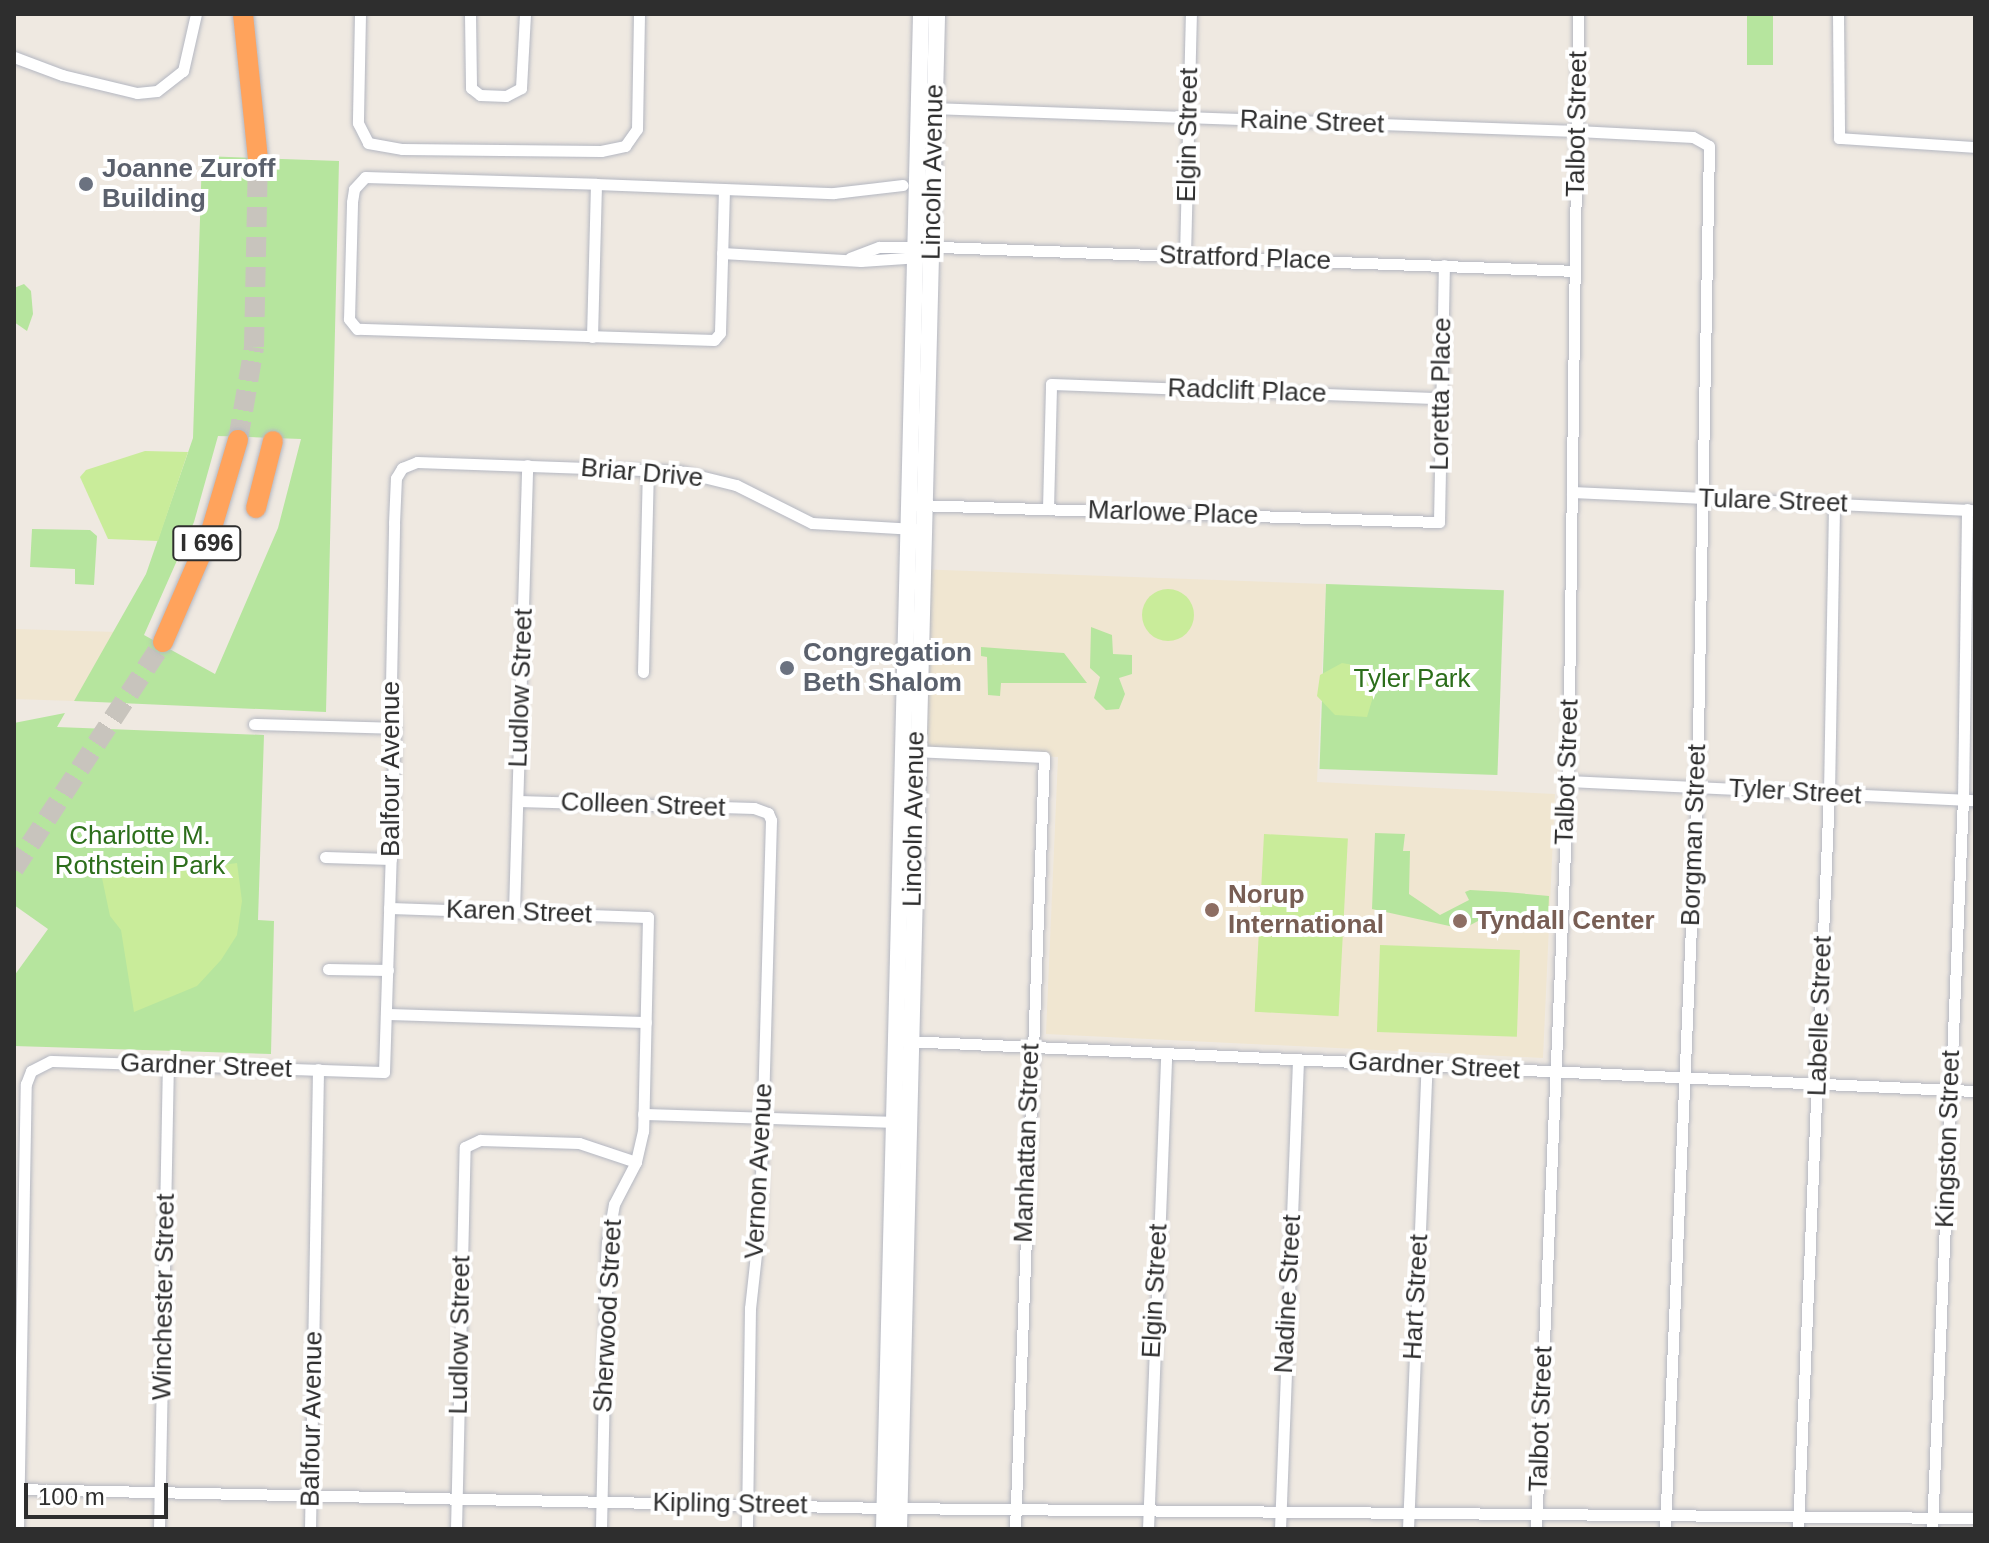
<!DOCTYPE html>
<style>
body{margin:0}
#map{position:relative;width:1989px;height:1543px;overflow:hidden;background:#efe9e1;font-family:Arial,sans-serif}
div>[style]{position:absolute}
.education>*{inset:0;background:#f0e6d1}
.green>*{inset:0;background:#b6e59e;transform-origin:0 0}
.pitch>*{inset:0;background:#c9ec9a;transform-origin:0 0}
.round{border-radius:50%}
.highway-tunnel>*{height:20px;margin-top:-10px;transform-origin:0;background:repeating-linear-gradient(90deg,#c8c4bd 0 20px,transparent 0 30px)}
.roads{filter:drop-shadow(0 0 2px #b4b7c1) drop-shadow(0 0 2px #b4b7c1)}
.street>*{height:11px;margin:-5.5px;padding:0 5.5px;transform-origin:5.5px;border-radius:5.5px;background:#fff}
.secondary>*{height:16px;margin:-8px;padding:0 8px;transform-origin:8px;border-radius:8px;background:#fff}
.highway>*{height:20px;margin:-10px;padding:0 10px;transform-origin:10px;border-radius:10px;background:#ffa35c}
.dots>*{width:22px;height:22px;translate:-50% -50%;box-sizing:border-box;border:4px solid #fff;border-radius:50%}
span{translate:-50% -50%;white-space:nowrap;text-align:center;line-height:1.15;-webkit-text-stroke:8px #fff;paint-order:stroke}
.shield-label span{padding:2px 6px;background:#fff;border:2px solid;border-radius:6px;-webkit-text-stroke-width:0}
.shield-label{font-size:24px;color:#2e2e2e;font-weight:700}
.street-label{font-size:26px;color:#2e2e2e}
.worship-label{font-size:26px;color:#5b616d;font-weight:700}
.left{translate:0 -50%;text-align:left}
.park-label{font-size:26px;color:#2c6e1b}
.education-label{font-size:26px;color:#785e54;font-weight:700}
.frame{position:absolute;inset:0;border:16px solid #2e2e2e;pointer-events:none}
.scale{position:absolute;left:24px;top:1483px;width:144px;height:36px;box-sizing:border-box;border:4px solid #2e2e2e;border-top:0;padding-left:10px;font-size:24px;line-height:28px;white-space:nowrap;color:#2e2e2e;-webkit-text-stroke:6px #fff;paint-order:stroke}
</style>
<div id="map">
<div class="education">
<div style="clip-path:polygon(915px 569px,1326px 584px,1317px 782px,1555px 794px,1543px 1058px,1046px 1034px,1058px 757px,911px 750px)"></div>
<div style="clip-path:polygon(14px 629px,117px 632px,74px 701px,14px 699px)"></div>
</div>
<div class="green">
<div style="left:1747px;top:14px;width:26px;height:51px"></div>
<div style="clip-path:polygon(evenodd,202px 156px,339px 161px,326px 712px,74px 701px,146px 574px,193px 438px,202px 156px,218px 436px,301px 439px,278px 528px,215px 674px,144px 635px,194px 522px,218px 436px)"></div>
<div style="clip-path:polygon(24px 284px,31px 291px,33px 314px,27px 331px,14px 322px,14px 288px)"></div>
<div style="clip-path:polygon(32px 529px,90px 530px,97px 536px,94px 585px,75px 584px,75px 569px,30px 567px)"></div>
<div style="left:1326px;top:584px;width:178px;height:185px;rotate:2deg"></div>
<div style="clip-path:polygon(1091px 627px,1112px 635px,1113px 654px,1132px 655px,1132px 674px,1119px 678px,1125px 694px,1119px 709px,1106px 710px,1094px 698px,1100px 677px,1090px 668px)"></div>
<div style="clip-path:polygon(981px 647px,1064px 653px,1087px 683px,1001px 683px,1000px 696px,988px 695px,987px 657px,981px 656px)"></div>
<div style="clip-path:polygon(65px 713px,57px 727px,264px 735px,258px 920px,274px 921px,271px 1054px,14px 1046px,14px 976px,48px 929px,14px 905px,14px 723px)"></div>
<div style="clip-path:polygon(1375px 833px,1405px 834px,1403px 851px,1410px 851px,1409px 894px,1440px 915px,1469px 900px,1465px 892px,1470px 890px,1506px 892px,1549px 896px,1548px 922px,1478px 921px,1463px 929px,1372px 909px)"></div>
</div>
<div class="pitch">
<div style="clip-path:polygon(145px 451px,188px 452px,158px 541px,108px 539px,80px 477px,86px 470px)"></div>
<div class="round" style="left:1142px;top:589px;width:52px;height:52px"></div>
<div style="clip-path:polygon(1342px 663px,1365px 667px,1372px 679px,1375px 690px,1367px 717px,1335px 715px,1317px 696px,1320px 675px)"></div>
<div style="left:1264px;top:834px;width:84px;height:178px;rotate:3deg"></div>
<div style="clip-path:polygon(237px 863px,242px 901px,237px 935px,221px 960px,197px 986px,134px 1012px,121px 930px,110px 916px,102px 878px,108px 870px,147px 864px,165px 873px)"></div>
<div style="left:1380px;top:945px;width:140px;height:87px;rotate:2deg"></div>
</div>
<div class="highway-tunnel">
<div style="left:238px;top:440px;width:94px;rotate:-80.2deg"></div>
<div style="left:254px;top:347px;width:189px;rotate:-88.8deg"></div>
<div style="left:14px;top:869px;width:272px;rotate:-56.7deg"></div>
</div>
<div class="roads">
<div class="street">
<div style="left:360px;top:14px;width:109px;rotate:91.1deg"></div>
<div style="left:358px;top:123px;width:22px;rotate:63deg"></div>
<div style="left:368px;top:143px;width:35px;rotate:10deg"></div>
<div style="left:402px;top:149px;width:199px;rotate:0.6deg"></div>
<div style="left:601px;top:151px;width:25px;rotate:-12deg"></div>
<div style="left:625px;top:146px;width:21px;rotate:-55deg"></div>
<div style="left:637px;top:129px;width:115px;rotate:-89deg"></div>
<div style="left:470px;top:14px;width:74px;rotate:89.2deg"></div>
<div style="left:471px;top:88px;width:11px;rotate:38deg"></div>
<div style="left:480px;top:95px;width:26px;rotate:2deg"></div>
<div style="left:506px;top:96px;width:17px;rotate:-28deg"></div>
<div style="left:521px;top:88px;width:74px;rotate:-86.9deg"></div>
<div style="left:1838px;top:14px;width:124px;rotate:89.5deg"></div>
<div style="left:1839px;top:138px;width:136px;rotate:3.8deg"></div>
<div style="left:14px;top:57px;width:51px;rotate:20.6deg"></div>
<div style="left:62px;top:75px;width:77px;rotate:13.5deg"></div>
<div style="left:137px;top:93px;width:20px;rotate:-6deg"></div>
<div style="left:157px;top:91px;width:33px;rotate:-38deg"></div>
<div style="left:183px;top:71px;width:58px;rotate:-77.2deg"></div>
<div style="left:931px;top:108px;width:646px;rotate:2.04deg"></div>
<div style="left:1577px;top:131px;width:116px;rotate:3deg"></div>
<div style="left:1693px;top:137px;width:18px;rotate:29deg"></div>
<div style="left:1709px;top:146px;width:641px;rotate:91.07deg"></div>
<div style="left:1697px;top:787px;width:743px;rotate:92.47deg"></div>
<div style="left:724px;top:189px;width:144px;rotate:91.6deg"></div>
<div style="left:720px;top:333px;width:9px;rotate:131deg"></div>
<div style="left:714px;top:340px;width:357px;rotate:-178.2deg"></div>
<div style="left:357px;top:329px;width:13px;rotate:-129deg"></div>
<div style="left:349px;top:319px;width:117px;rotate:-88.5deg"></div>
<div style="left:352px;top:202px;width:13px;rotate:-81deg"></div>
<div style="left:354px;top:189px;width:16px;rotate:-47deg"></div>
<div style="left:365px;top:177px;width:231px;rotate:1.7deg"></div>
<div style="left:596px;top:184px;width:238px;rotate:2.2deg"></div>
<div style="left:834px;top:193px;width:69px;rotate:-6.6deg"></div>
<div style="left:722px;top:253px;width:139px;rotate:3.3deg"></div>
<div style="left:861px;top:261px;width:59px;rotate:-3.9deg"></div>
<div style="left:1185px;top:256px;width:242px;rotate:-88.6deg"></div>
<div style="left:850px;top:258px;width:31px;rotate:-21deg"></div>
<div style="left:879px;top:247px;width:61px"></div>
<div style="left:940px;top:247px;width:635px;rotate:2.16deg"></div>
<div style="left:592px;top:337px;width:153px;rotate:-88.5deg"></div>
<div style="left:1572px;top:492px;width:403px;rotate:2.6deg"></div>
<div style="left:917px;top:505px;width:522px;rotate:1.87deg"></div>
<div style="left:1439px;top:522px;width:257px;rotate:-88.9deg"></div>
<div style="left:1048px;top:509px;width:125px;rotate:-88.6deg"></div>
<div style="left:1051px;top:384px;width:391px;rotate:2.1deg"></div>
<div style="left:643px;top:672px;width:203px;rotate:-88.6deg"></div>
<div style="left:254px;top:724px;width:141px;rotate:1.6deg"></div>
<div style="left:913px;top:751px;width:131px;rotate:2.6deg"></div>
<div style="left:1044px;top:757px;width:773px;rotate:92.15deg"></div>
<div style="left:1568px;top:781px;width:407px;rotate:2.7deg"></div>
<div style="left:518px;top:801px;width:236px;rotate:1.7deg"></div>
<div style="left:754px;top:808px;width:15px;rotate:20deg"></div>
<div style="left:768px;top:813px;width:8px;rotate:67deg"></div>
<div style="left:771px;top:820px;width:398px;rotate:91.6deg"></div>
<div style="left:760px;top:1218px;width:91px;rotate:96.3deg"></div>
<div style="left:750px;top:1308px;width:221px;rotate:90.8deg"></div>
<div style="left:325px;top:857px;width:66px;rotate:1.7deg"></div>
<div style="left:389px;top:908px;width:259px;rotate:2deg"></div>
<div style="left:648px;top:917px;width:214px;rotate:91.3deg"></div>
<div style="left:643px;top:1131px;width:32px;rotate:103deg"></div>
<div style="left:636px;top:1162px;width:47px;rotate:117.6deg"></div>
<div style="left:614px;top:1204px;width:39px;rotate:100deg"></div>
<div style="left:607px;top:1242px;width:287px;rotate:91.2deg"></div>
<div style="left:514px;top:911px;width:446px;rotate:-88.3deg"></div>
<div style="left:328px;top:969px;width:60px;rotate:1deg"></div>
<div style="left:386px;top:1014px;width:260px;rotate:1.8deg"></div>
<div style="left:906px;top:1041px;width:1070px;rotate:2.68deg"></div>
<div style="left:643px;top:1114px;width:256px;rotate:1.8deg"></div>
<div style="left:14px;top:1489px;width:870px;rotate:1.25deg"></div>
<div style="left:884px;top:1508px;width:1091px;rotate:0.53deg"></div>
<div style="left:18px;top:1529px;width:445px;rotate:-89deg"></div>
<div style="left:26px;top:1084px;width:14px;rotate:-69deg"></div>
<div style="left:31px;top:1071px;width:22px;rotate:-27deg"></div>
<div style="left:51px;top:1061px;width:333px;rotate:1.9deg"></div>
<div style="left:384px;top:1072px;width:344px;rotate:-88.2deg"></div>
<div style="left:395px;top:728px;width:43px;rotate:-95.3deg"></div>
<div style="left:391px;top:685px;width:162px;rotate:-88.9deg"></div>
<div style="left:394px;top:523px;width:45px;rotate:-87.5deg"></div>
<div style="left:396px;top:478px;width:12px;rotate:-59deg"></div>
<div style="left:402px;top:468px;width:16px;rotate:-22deg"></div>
<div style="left:417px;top:462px;width:262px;rotate:2deg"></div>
<div style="left:679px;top:471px;width:59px;rotate:13.8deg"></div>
<div style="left:736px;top:485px;width:85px;rotate:26.6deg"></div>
<div style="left:812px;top:523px;width:103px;rotate:3.3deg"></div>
<div style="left:159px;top:1529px;width:464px;rotate:-88.9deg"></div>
<div style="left:310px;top:1529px;width:460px;rotate:-89deg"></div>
<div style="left:456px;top:1529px;width:382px;rotate:-88.7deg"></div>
<div style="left:465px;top:1147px;width:17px;rotate:-25deg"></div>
<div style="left:480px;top:1140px;width:99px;rotate:1.7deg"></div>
<div style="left:579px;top:1143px;width:60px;rotate:18.4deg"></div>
<div style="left:1148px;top:1529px;width:475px;rotate:-87.8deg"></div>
<div style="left:1280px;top:1529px;width:469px;rotate:-87.8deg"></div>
<div style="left:1408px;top:1529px;width:463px;rotate:-87.7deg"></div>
<div style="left:1536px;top:1529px;width:749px;rotate:-87.55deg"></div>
<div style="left:1568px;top:781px;width:767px;rotate:-89.25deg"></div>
<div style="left:1798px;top:1529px;width:737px;rotate:-87.59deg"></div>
<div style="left:1829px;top:793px;width:289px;rotate:-89deg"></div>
<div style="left:1932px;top:1529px;width:731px;rotate:-87.57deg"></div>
<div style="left:1963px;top:799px;width:290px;rotate:-89.2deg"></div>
</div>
<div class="secondary">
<div style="left:884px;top:1529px;width:1515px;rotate:-88.6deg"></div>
<div style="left:899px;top:1529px;width:1515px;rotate:-88.56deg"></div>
</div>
<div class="highway">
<div style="left:243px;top:14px;width:145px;rotate:84.1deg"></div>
<div style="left:256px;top:508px;width:69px;rotate:-75.8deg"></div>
<div style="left:163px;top:642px;width:121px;rotate:-66.6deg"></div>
<div style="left:211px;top:531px;width:95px;rotate:-73.5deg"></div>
</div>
</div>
<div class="dots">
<div style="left:86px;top:184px;background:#6b7280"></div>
<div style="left:787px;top:668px;background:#6b7280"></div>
<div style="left:1212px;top:910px;background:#8d6e63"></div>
<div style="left:1460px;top:921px;background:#8d6e63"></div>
</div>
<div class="shield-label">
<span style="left:207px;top:543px">I 696</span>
</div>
<div class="street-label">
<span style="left:1312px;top:122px;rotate:2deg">Raine Street</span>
<span style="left:1577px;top:124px;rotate:-89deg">Talbot Street</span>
<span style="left:1188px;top:135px;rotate:-89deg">Elgin Street</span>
<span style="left:933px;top:172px;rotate:-89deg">Lincoln Avenue</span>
<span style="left:1245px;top:258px;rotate:2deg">Stratford Place</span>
<span style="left:1247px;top:391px;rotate:2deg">Radclift Place</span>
<span style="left:1441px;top:394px;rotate:-89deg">Loretta Place</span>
<span style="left:642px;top:473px;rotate:5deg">Briar Drive</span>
<span style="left:1773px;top:501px;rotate:2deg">Tulare Street</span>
<span style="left:1173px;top:513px;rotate:2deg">Marlowe Place</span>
<span style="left:521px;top:688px;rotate:-88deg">Ludlow Street</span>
<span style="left:391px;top:769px;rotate:-90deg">Balfour Avenue</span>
<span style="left:1567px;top:772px;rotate:-88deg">Talbot Street</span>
<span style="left:1795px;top:792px;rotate:3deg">Tyler Street</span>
<span style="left:643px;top:805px;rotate:2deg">Colleen Street</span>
<span style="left:914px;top:819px;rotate:-89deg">Lincoln Avenue</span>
<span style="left:1694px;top:835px;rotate:-88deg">Borgman Street</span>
<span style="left:519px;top:912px;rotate:2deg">Karen Street</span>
<span style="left:1820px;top:1016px;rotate:-88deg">Labelle Street</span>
<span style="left:206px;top:1066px;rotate:2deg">Gardner Street</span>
<span style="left:1434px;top:1066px;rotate:3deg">Gardner Street</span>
<span style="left:1948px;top:1139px;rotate:-88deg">Kingston Street</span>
<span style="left:1027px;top:1143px;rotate:-88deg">Manhattan Street</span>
<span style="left:759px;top:1171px;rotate:-87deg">Vernon Avenue</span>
<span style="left:1155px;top:1291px;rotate:-87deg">Elgin Street</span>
<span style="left:1288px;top:1294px;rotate:-87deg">Nadine Street</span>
<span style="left:164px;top:1297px;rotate:-89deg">Winchester Street</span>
<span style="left:1416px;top:1297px;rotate:-87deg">Hart Street</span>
<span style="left:608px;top:1316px;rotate:-87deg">Sherwood Street</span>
<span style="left:460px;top:1335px;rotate:-89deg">Ludlow Street</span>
<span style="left:312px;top:1419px;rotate:-89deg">Balfour Avenue</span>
<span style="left:1541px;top:1419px;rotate:-88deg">Talbot Street</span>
<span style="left:730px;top:1504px;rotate:1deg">Kipling Street</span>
</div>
<div class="worship-label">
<span class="left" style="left:102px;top:184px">Joanne Zuroff<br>Building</span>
<span class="left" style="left:803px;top:668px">Congregation<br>Beth Shalom</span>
</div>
<div class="park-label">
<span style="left:1412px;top:679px">Tyler Park</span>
<span style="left:140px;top:851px">Charlotte M.<br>Rothstein Park</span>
</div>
<div class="education-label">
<span class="left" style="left:1228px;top:910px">Norup<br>International</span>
<span class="left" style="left:1476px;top:921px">Tyndall Center</span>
</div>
<div class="frame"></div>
<div class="scale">100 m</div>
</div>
